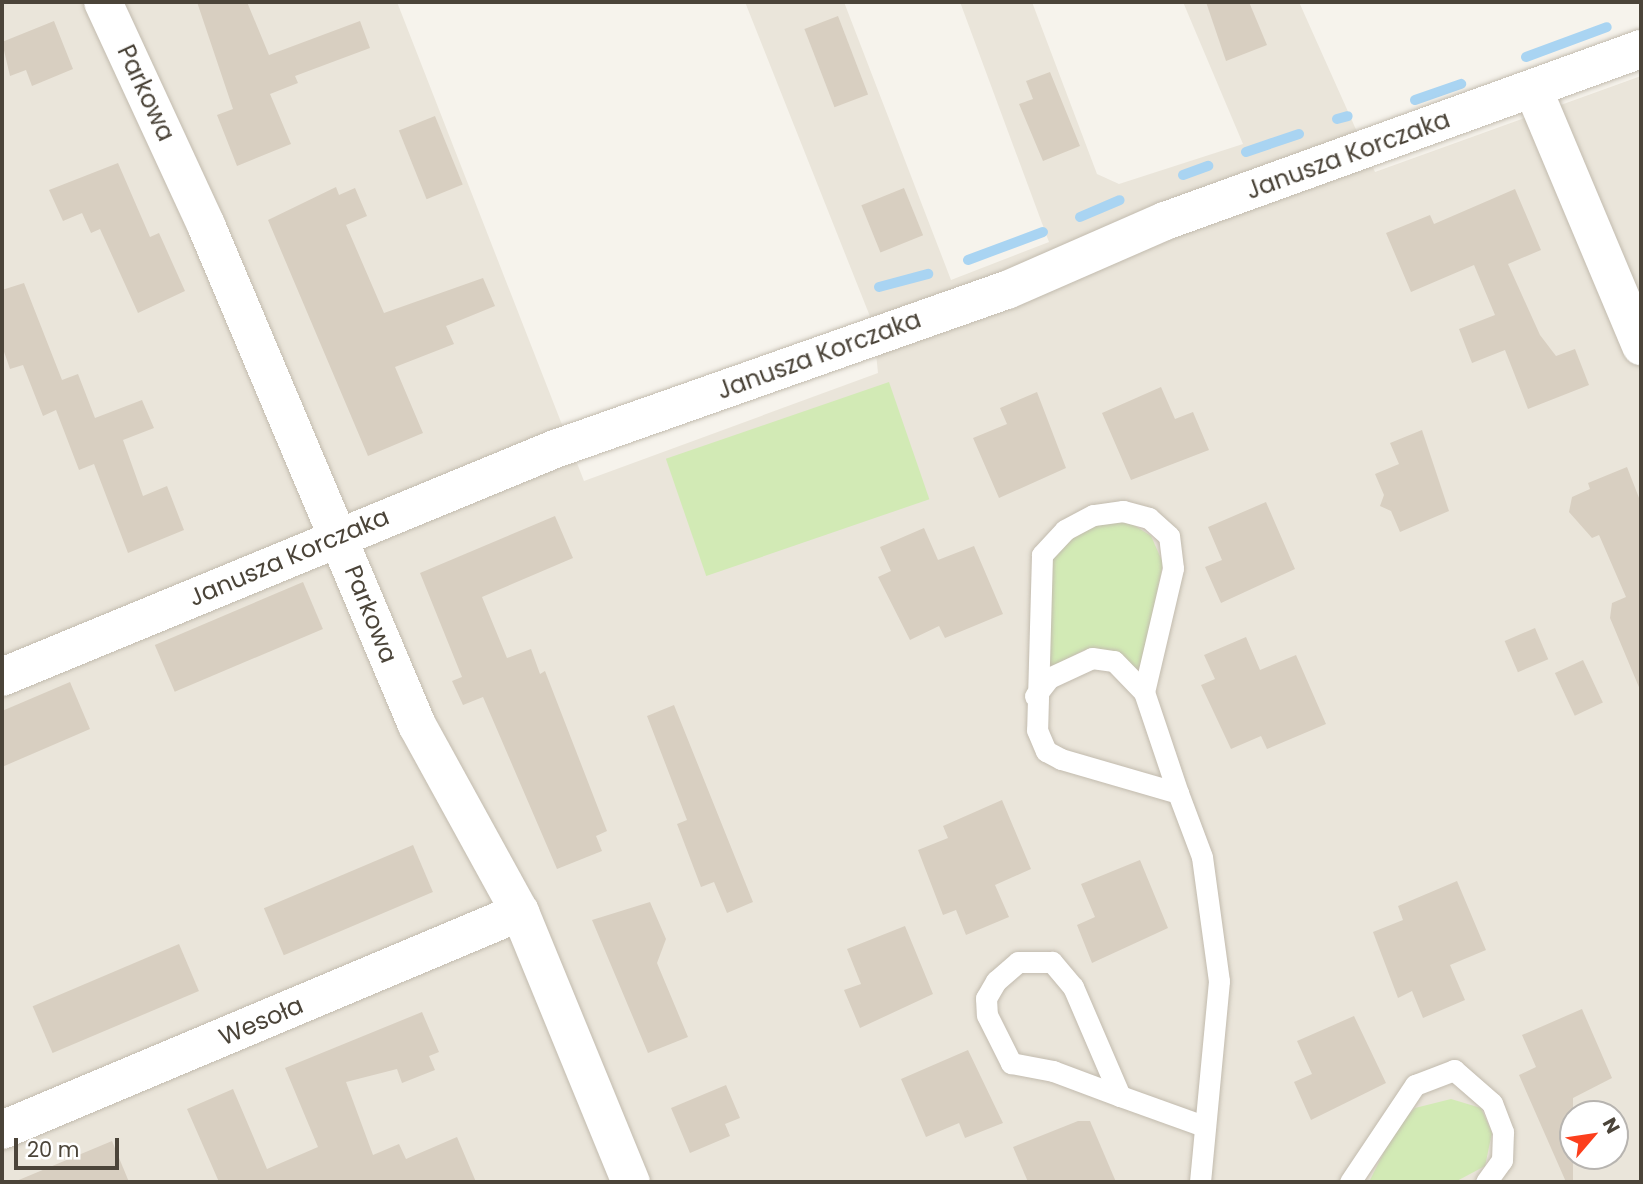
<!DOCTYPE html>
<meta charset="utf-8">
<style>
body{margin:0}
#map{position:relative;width:1643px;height:1184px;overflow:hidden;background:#f6f3ec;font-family:Poppins,sans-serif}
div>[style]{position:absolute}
.residential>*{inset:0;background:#eae5da}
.green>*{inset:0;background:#d2eab5;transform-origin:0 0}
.stream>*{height:10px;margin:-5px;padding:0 5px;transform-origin:5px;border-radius:5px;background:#a9d4f2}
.building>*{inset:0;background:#d8cfc1;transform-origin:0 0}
.roads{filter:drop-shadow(0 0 2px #c2bbae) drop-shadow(0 0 2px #c2bbae)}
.service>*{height:21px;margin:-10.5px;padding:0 10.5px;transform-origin:10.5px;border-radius:10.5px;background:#fff}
.minor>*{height:38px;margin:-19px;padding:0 19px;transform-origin:19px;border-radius:19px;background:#fff}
span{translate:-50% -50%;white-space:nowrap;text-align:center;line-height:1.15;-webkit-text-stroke:5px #fff;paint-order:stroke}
.street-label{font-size:24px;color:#4b4439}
.frame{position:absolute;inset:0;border:4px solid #4b4439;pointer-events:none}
.north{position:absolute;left:1559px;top:1100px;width:70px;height:70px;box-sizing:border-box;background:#fff;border:2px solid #b7b4b0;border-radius:50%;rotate:61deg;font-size:19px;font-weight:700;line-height:28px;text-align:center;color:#4b4439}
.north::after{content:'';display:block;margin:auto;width:24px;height:32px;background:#fc3f1d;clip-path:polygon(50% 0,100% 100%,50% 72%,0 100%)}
.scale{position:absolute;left:14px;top:1138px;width:105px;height:32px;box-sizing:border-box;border:4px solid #4b4439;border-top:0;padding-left:9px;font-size:21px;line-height:24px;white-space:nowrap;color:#4b4439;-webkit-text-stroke:5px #fff;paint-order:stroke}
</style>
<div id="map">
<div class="residential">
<div style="clip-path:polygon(evenodd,2px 2px,397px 2px,584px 481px,878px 373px,873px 324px,745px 2px,844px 2px,951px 280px,1049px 242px,960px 2px,1032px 2px,1097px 174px,1119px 184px,1243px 144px,1183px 2px,1299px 2px,1375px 172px,1641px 76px,1641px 1182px,2px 1182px,2px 2px,1573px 1114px,1615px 1114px,1615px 1156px,1573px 1156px,1573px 1114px)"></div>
</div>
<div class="green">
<div style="left:889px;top:382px;width:124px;height:236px;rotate:71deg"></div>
<div style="clip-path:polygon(1126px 520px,1151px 536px,1163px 563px,1140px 675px,1084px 650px,1043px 672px,1051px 552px,1097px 521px)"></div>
<div style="clip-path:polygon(1451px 1099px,1481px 1108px,1492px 1133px,1485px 1166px,1455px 1182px,1369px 1182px,1397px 1126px,1415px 1108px)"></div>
</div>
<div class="stream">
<div style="left:1526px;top:57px;width:86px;rotate:-20.3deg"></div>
<div style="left:1415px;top:100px;width:49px;rotate:-19.2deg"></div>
<div style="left:1337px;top:119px;width:11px;rotate:-15deg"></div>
<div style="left:1246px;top:152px;width:56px;rotate:-18.8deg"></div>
<div style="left:1183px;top:175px;width:27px;rotate:-20deg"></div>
<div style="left:1080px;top:217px;width:43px;rotate:-23deg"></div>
<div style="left:968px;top:260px;width:80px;rotate:-20.5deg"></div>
<div style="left:879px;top:287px;width:51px;rotate:-14.9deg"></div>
</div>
<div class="building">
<div style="clip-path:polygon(197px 2px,247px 2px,269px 55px,360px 21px,370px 48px,295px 76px,298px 83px,270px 94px,291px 144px,237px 166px,217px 115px,233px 109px)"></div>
<div style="clip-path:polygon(1206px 2px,1249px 2px,1267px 45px,1226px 61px)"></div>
<div style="left:838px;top:16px;width:84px;height:36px;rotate:69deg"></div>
<div style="clip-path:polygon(54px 21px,73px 69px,32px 86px,26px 70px,10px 76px,2px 42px)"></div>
<div style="clip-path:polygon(1050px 72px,1080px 146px,1043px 161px,1019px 104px,1033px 99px,1026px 81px)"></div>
<div style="left:435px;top:116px;width:74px;height:39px;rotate:68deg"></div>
<div style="clip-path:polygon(118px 163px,150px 237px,159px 233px,185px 291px,138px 313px,100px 229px,91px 233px,82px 213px,63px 221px,49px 190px)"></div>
<div style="clip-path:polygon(336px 187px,339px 195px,355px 188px,367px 216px,346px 225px,384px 313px,483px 278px,495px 306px,446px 326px,454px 344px,395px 367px,423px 433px,368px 456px,268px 220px)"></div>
<div style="left:904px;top:188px;width:51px;height:46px;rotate:68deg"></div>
<div style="clip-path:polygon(1515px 189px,1541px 250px,1508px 264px,1540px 335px,1556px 356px,1575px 349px,1589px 385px,1528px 409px,1505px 350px,1472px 363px,1459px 329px,1495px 315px,1474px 265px,1411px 292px,1386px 233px,1430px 215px,1434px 224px)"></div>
<div style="clip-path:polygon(24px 283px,62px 380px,78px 374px,95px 418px,142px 400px,154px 428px,123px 440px,143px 496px,167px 486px,184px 530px,128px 553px,94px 464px,79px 470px,56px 410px,43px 416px,23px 365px,10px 369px,2px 346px,2px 290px)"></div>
<div style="clip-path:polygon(1161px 387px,1175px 419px,1193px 412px,1209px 450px,1131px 480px,1102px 413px)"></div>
<div style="clip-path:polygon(1037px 392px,1066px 468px,999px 498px,973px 438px,1007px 424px,1000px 408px)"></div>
<div style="clip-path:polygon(1422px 430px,1449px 511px,1400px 532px,1391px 511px,1380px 506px,1384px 495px,1375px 474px,1399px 464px,1390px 443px)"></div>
<div style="clip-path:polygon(1627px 467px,1641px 503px,1641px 692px,1610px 618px,1612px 603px,1626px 597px,1599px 535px,1592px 538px,1569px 512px,1572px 497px,1590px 489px,1588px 483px)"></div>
<div style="clip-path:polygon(1266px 502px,1295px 569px,1221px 603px,1205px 567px,1222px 560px,1208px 527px)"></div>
<div style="clip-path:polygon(555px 516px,573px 558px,482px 597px,507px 658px,531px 649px,540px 674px,545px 671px,607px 831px,596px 836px,602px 851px,557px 869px,483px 697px,463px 705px,452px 681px,462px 677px,420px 573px)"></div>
<div style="clip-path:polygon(924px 528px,938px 560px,974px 546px,1003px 614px,945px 638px,939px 626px,910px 640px,878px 577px,891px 571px,880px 547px)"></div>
<div style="left:303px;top:582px;width:51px;height:161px;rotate:67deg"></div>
<div style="left:1535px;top:628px;width:34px;height:33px;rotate:67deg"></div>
<div style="clip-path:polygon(1246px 637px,1260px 670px,1296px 655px,1326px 724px,1267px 749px,1261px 736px,1231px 749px,1201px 685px,1215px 679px,1204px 655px)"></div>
<div style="left:1583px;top:660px;width:47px;height:31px;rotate:65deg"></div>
<div style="clip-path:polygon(70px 682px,90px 729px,2px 767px,2px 711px)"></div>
<div style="clip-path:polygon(674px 705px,753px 902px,727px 913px,714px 882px,701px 887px,677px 824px,687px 820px,647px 716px)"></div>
<div style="clip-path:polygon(1002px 800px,1031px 869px,995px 885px,1009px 917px,966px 935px,956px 910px,943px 915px,918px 850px,948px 838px,943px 826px)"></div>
<div style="left:413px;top:845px;width:51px;height:162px;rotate:67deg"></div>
<div style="clip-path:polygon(1140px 860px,1168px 928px,1092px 963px,1077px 925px,1095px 917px,1081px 884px)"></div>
<div style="clip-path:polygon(1457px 881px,1486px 950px,1450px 965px,1465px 1000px,1423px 1018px,1412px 991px,1398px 998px,1373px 932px,1403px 920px,1398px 906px)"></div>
<div style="clip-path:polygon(650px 902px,666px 939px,657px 963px,688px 1037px,648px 1053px,592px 920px)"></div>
<div style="clip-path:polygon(905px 926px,933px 994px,860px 1028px,844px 990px,861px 984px,847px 949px)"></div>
<div style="left:179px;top:944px;width:51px;height:159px;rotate:67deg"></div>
<div style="clip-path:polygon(1582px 1009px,1612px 1078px,1573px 1098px,1573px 1182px,1566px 1182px,1519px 1075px,1536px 1067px,1522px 1035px)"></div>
<div style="clip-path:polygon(422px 1012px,439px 1052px,429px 1056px,435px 1070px,402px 1083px,397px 1069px,346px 1082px,373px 1155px,399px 1144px,406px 1159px,457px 1137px,476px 1182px,219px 1182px,187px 1109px,233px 1089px,267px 1169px,318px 1147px,285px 1068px)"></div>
<div style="clip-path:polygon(1354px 1016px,1386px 1083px,1311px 1120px,1294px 1082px,1312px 1074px,1297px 1041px)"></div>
<div style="clip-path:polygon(968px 1050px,1003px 1123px,965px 1138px,959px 1123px,926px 1137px,901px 1079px)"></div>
<div style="clip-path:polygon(726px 1085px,740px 1118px,725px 1124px,730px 1136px,690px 1153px,671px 1108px)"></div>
<div style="clip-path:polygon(1078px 1121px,1090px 1121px,1116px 1182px,1028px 1182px,1013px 1147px)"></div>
<div style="clip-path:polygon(112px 1141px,129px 1182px,14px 1182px)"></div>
</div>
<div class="roads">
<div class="service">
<div style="left:1035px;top:696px;width:23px;rotate:-52deg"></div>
<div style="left:1049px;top:678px;width:47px;rotate:-24.9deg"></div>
<div style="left:1092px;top:658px;width:22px;rotate:8deg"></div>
<div style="left:1114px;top:661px;width:43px;rotate:45.9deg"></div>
<div style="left:1178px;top:793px;width:107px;rotate:-108.6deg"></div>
<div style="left:1144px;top:692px;width:127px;rotate:-76.8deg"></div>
<div style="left:1173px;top:568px;width:32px;rotate:-97deg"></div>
<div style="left:1169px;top:536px;width:27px;rotate:-138deg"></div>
<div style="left:1149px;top:518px;width:27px;rotate:-165deg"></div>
<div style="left:1123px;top:511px;width:30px;rotate:172deg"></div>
<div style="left:1093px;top:515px;width:32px;rotate:152deg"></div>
<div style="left:1065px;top:530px;width:34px;rotate:133deg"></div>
<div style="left:1042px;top:555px;width:175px;rotate:91.6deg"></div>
<div style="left:1037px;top:730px;width:23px;rotate:67deg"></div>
<div style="left:1046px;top:751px;width:17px;rotate:28deg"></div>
<div style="left:1061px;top:759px;width:122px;rotate:16.2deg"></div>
<div style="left:1178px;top:793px;width:68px;rotate:69.4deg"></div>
<div style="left:1202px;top:857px;width:125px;rotate:82.2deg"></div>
<div style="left:1219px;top:981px;width:202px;rotate:95.4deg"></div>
<div style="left:1120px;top:1096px;width:119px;rotate:-113.3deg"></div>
<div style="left:1073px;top:987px;width:33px;rotate:-130deg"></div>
<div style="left:1052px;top:962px;width:34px;rotate:180deg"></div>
<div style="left:1018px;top:962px;width:29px;rotate:139deg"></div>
<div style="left:996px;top:981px;width:20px;rotate:120deg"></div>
<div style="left:986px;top:998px;width:17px;rotate:87deg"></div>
<div style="left:987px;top:1015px;width:54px;rotate:63.4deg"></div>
<div style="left:1011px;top:1063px;width:43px;rotate:10.8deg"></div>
<div style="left:1053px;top:1071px;width:72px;rotate:20.5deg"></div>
<div style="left:1120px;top:1096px;width:89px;rotate:19.7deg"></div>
<div style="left:1350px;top:1182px;width:117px;rotate:-56.2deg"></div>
<div style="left:1415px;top:1085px;width:42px;rotate:-21deg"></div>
<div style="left:1454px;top:1070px;width:50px;rotate:41deg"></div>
<div style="left:1492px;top:1103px;width:31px;rotate:69deg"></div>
<div style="left:1503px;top:1132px;width:28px;rotate:92deg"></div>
<div style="left:1502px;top:1160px;width:27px;rotate:126deg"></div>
</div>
<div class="minor">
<div style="left:103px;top:2px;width:246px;rotate:65.2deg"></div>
<div style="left:206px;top:225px;width:543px;rotate:67.12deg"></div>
<div style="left:417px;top:725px;width:213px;rotate:61.2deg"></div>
<div style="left:520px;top:912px;width:292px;rotate:67.7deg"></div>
<div style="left:1533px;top:89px;width:279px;rotate:67.2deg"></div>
<div style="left:2px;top:677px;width:598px;rotate:-22.41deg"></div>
<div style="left:555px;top:449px;width:479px;rotate:-19.4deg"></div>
<div style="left:1007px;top:290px;width:172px;rotate:-23.6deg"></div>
<div style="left:1165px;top:221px;width:506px;rotate:-19.87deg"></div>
<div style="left:2px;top:1130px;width:562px;rotate:-22.82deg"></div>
</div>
</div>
<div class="street-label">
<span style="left:146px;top:93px;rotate:65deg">Parkowa</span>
<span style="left:1348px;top:155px;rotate:-20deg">Janusza Korczaka</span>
<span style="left:819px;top:355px;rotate:-20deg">Janusza Korczaka</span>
<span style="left:289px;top:557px;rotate:-23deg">Janusza Korczaka</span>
<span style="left:371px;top:614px;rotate:68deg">Parkowa</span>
<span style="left:261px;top:1021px;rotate:-23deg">Wesoła</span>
</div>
<div class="frame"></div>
<div class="north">N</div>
<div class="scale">20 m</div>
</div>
